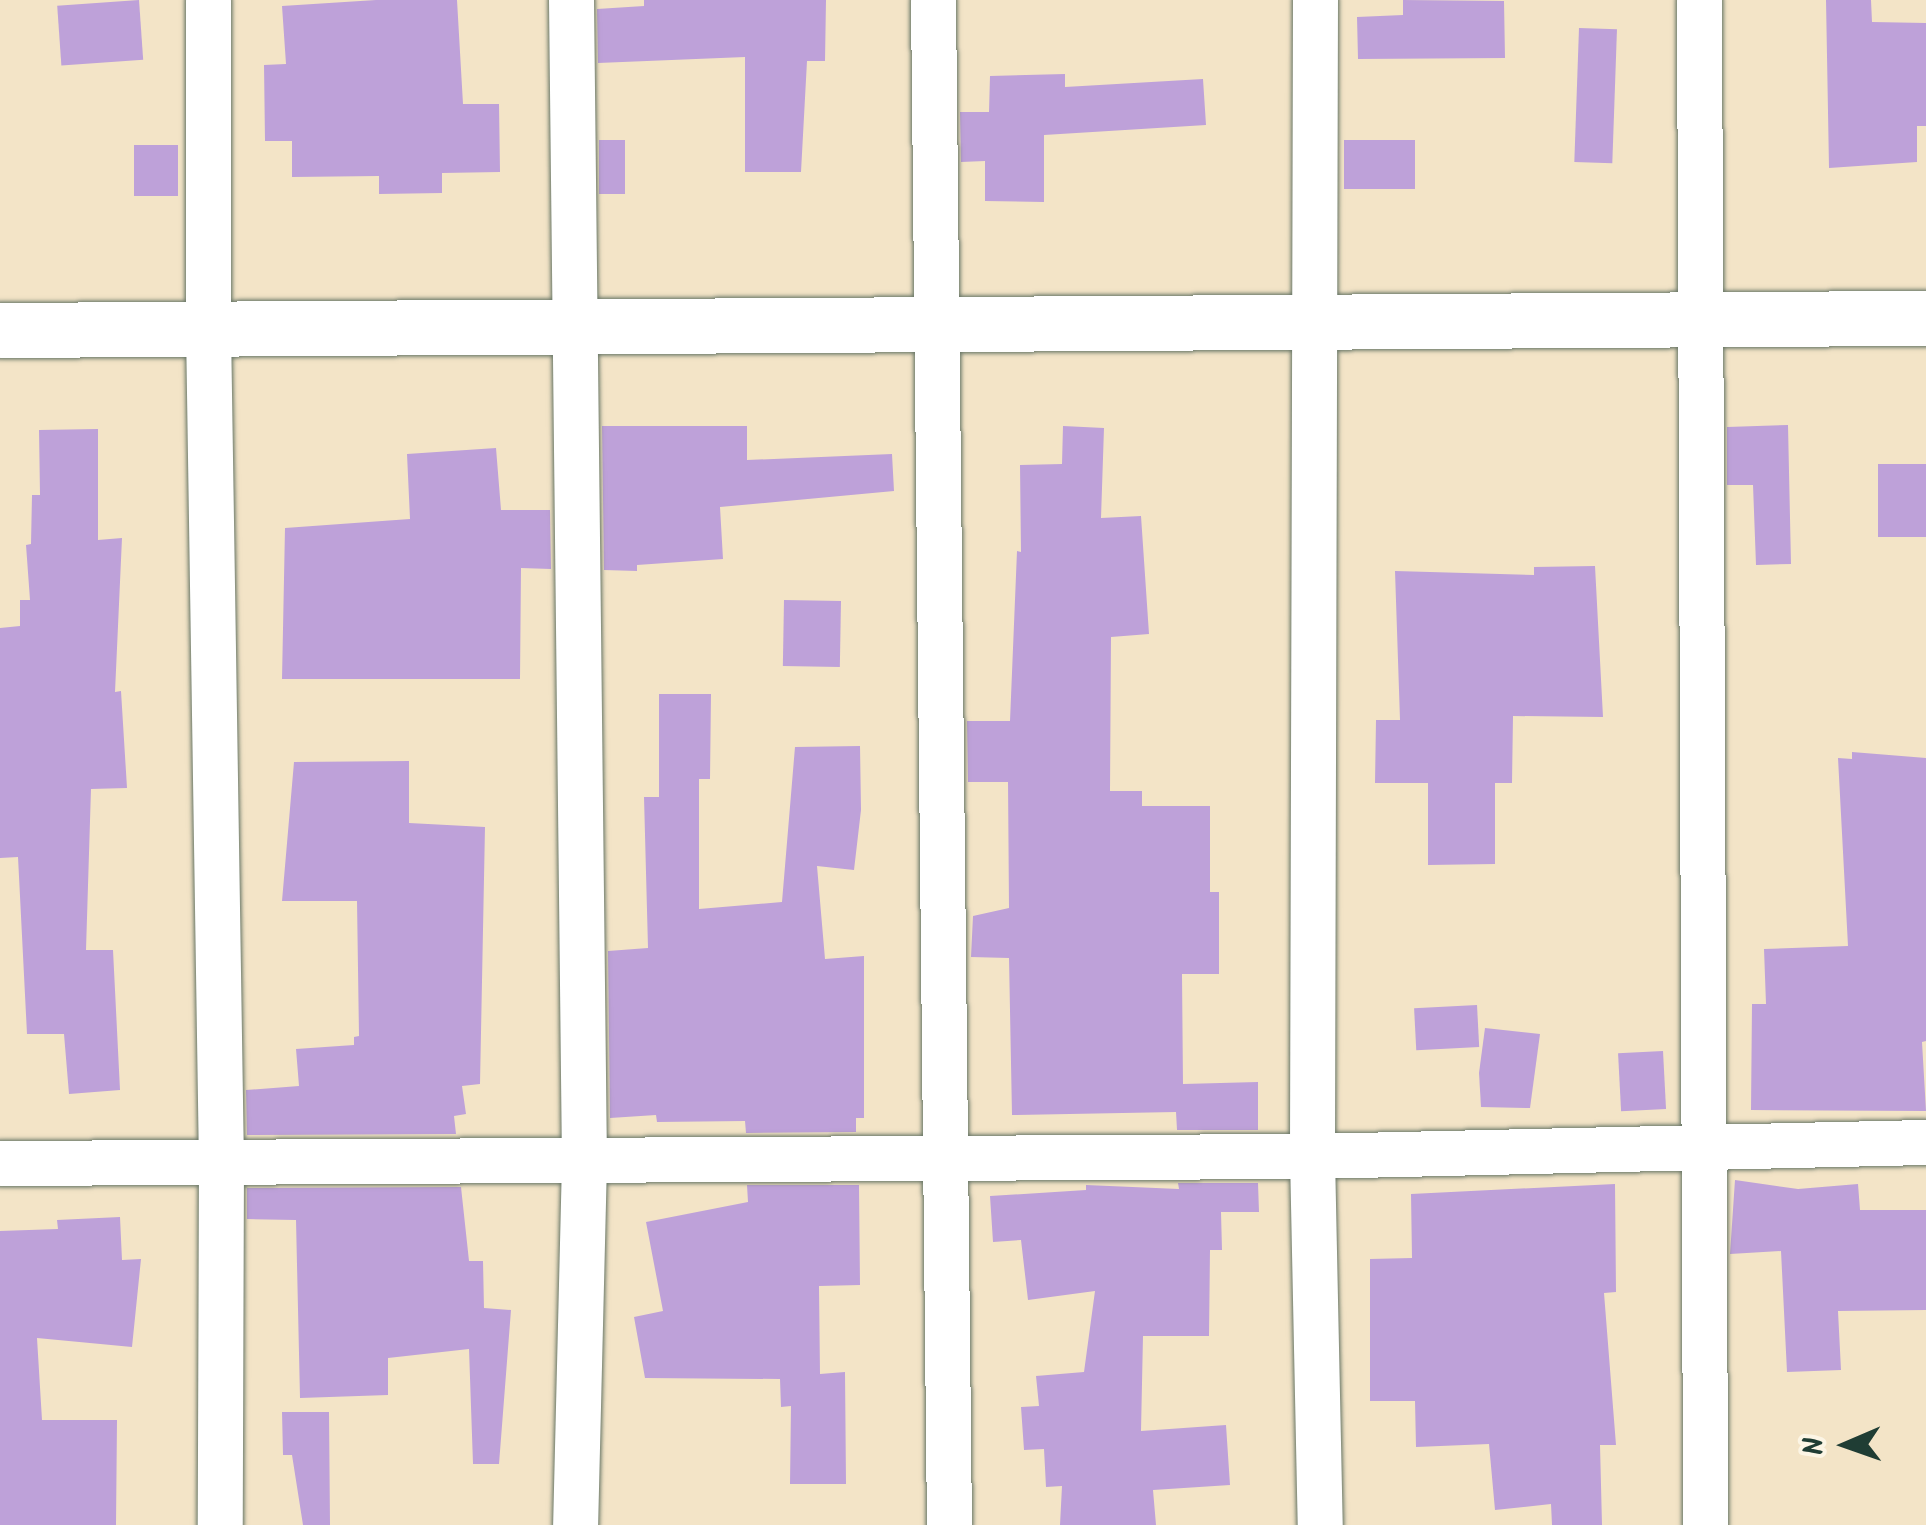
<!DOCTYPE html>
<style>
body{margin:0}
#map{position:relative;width:1926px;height:1525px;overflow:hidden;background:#f3e4c7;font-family:Kalam,sans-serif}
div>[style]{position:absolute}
.building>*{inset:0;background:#bea1d9;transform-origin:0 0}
.roads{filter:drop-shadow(0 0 2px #697767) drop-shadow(0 0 2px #697767)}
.minor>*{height:45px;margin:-22.5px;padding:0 22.5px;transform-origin:22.5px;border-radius:22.5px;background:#fff}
.tertiary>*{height:55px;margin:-27.5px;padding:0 27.5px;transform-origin:27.5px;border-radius:27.5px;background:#fff}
span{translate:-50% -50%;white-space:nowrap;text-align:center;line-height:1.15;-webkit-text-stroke:8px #fcf5e5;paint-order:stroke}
.north{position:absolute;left:1796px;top:1395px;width:100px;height:100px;-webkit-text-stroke:8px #fcf5e5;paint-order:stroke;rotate:268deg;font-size:28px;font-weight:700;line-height:40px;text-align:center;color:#1f3d34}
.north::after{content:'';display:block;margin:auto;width:35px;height:45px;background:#1f3d34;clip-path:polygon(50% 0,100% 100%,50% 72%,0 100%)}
</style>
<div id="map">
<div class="building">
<div style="left:139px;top:0;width:60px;height:82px;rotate:86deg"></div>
<div style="clip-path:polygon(376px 0,457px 0,463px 104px,499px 104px,500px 172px,442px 173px,442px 193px,379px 194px,379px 176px,292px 177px,292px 141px,265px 141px,264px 65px,286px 64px,282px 6px)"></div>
<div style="clip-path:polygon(644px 0,826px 0,825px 61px,807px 61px,801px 172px,745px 172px,745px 57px,598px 63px,597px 9px,644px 6px)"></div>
<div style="clip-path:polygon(1403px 0,1504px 1px,1505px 58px,1358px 59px,1357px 17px,1403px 15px)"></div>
<div style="clip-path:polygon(1826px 0,1871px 0,1872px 22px,1926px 23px,1926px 126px,1917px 126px,1917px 162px,1829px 168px)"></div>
<div style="left:1579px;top:28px;width:38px;height:134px;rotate:2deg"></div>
<div style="clip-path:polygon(1065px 74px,1065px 87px,1203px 79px,1206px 125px,1044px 135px,1044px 202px,985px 201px,985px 161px,961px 162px,960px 112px,989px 112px,990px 76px)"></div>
<div style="left:599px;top:140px;width:26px;height:54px"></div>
<div style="left:1344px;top:140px;width:71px;height:49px"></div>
<div style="left:134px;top:145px;width:44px;height:51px"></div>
<div style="clip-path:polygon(1788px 425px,1791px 564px,1756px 565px,1753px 485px,1727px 485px,1727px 427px)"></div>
<div style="clip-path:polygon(602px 426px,747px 426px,747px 460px,892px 454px,894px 491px,720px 507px,723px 559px,637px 565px,637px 571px,604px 570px)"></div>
<div style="clip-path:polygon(1063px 426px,1104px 428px,1101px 518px,1141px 516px,1149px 634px,1111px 637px,1110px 791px,1142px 791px,1142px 806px,1210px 806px,1210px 892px,1219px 892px,1219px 974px,1182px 974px,1183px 1084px,1258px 1082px,1258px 1130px,1177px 1130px,1176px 1112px,1012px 1115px,1009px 958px,971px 957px,973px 916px,1009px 908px,1008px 782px,968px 782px,967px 721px,1010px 721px,1017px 551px,1021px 552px,1020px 465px,1062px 464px)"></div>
<div style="clip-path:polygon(98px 429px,98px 540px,122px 538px,115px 692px,121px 691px,127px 788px,91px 789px,86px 950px,113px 950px,120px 1090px,69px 1094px,64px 1034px,27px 1034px,18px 857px,0 858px,0 628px,20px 626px,20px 600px,30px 600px,26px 545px,31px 544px,32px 495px,40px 495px,39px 430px)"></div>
<div style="clip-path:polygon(496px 448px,501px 510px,550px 510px,551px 569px,521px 568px,520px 679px,282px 679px,285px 528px,410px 519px,407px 454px)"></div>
<div style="left:1878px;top:464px;width:48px;height:73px"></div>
<div style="clip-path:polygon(1595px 566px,1603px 717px,1513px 716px,1512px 783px,1495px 783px,1495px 864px,1428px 865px,1428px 783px,1375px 783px,1376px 720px,1400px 720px,1395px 571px,1534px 575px,1534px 567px)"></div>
<div style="left:784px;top:600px;width:57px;height:66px;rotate:1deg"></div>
<div style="clip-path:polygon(659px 694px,711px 694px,710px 779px,699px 779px,699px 909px,782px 902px,795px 747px,860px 746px,861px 810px,854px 870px,817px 866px,825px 959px,864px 956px,864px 1118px,856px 1118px,856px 1132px,746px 1133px,745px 1121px,657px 1122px,656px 1115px,610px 1118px,608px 951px,648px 948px,644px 797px,659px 797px)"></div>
<div style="clip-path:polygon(1852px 752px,1926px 758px,1926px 1041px,1922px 1042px,1926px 1111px,1751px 1110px,1752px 1004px,1766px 1004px,1764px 949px,1848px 946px,1838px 758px,1852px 759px)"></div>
<div style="clip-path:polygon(409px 761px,409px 823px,485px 827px,480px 1084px,462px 1086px,466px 1114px,454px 1116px,456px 1134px,247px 1135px,246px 1090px,299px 1086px,296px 1049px,354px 1045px,354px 1037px,359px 1036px,357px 901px,282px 901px,294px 762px)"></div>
<div style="left:1477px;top:1005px;width:42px;height:63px;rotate:87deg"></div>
<div style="clip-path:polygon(1485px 1028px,1540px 1034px,1530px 1108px,1481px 1107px,1479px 1073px)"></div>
<div style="left:1663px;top:1051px;width:58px;height:45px;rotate:87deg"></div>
<div style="clip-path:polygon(1735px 1180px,1798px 1189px,1858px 1184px,1860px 1210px,1926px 1210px,1926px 1310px,1838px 1311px,1841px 1370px,1787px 1372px,1781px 1251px,1730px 1254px)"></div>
<div style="clip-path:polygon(1178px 1183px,1258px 1183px,1259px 1212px,1221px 1212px,1222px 1250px,1210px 1250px,1209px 1336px,1143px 1336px,1141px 1431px,1226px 1425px,1230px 1485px,1153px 1490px,1156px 1525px,1060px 1525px,1062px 1486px,1046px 1487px,1044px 1449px,1024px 1450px,1021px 1407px,1039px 1406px,1036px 1376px,1084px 1372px,1095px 1291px,1028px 1300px,1021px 1240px,993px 1242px,990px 1196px,1086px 1190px,1086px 1185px,1179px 1189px)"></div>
<div style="clip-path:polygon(1615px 1184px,1616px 1292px,1604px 1293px,1616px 1445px,1600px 1445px,1602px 1525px,1552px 1525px,1551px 1504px,1495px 1510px,1489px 1444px,1416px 1447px,1415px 1401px,1370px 1401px,1370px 1259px,1412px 1258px,1411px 1194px)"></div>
<div style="clip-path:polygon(747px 1185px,859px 1185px,860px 1285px,819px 1286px,820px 1374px,845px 1372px,846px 1484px,790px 1484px,791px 1406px,781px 1407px,780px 1379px,645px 1378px,634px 1317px,663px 1311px,646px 1222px,748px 1202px)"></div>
<div style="clip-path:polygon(461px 1187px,469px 1261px,483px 1261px,484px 1308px,511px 1310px,499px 1464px,473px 1464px,469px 1349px,388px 1358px,388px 1395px,300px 1398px,296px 1220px,247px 1219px,247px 1188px)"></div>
<div style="clip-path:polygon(120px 1217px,122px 1260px,141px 1259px,132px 1347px,37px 1338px,42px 1420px,117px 1420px,116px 1525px,0 1525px,0 1231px,58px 1229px,57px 1220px)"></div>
<div style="clip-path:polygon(282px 1412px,329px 1412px,330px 1525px,303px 1525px,292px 1455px,283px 1455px)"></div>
</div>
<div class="roads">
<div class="minor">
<div style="left:208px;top:0;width:328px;rotate:90deg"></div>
<div style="left:208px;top:328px;width:835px;rotate:89.11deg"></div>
<div style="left:221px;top:1163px;width:362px;rotate:90.2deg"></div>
<div style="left:571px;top:0;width:1161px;rotate:89.36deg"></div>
<div style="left:584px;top:1161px;width:364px;rotate:91.4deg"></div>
<div style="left:933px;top:0;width:1525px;rotate:89.4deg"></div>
<div style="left:1315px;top:0;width:1156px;rotate:90.15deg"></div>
<div style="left:1312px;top:1156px;width:369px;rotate:88.8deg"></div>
<div style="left:1699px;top:0;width:1525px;rotate:89.77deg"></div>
<div style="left:0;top:1163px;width:1312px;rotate:-0.31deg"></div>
<div style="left:1312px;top:1156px;width:614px;rotate:-1.31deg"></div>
</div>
<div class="tertiary">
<div style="left:0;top:330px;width:1926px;rotate:-0.36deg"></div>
</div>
</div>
<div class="north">N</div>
</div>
